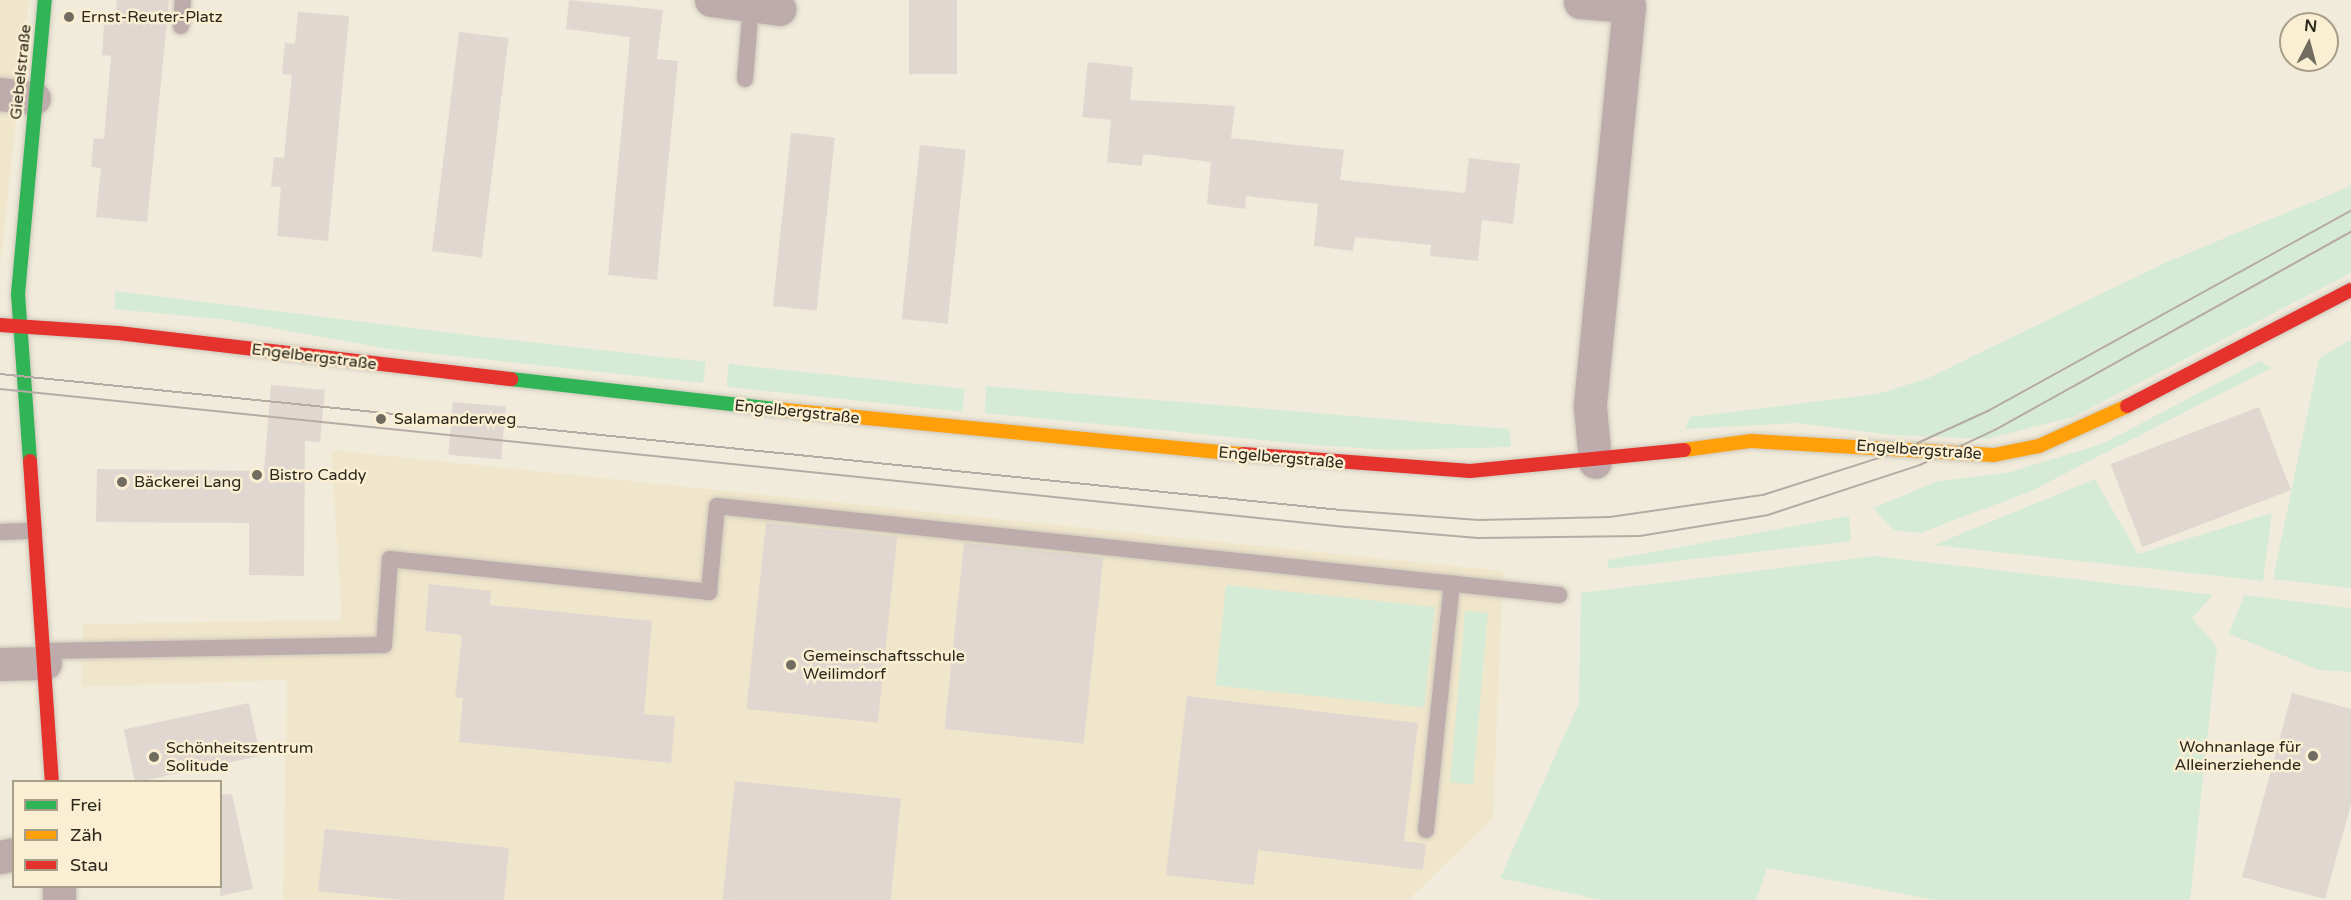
<!DOCTYPE html>
<meta charset="utf-8">
<style>
body{margin:0}
#map{position:relative;width:2351px;height:900px;overflow:hidden;background:#f1ebdb;font-family:"Varela Round",sans-serif}
div>[style]{position:absolute}
.built>*{inset:0;background:#f0e6cb}
.green>*{inset:0;background:#d6ebd5;transform-origin:0 0}
.building>*{inset:0;background:#e0d7d1;transform-origin:0 0}
.roads{filter:drop-shadow(0 0 2px #ccc7ba) drop-shadow(0 0 2px #ccc7ba)}
.lane>*{height:16px;margin:-8px;padding:0 8px;transform-origin:8px;border-radius:8px;background:#bdacab}
.street>*{height:33px;margin:-16.5px;padding:0 16.5px;transform-origin:16.5px;border-radius:16.5px;background:#bdacab}
.fast>*{height:14px;margin:-7px;padding:0 7px;transform-origin:7px;border-radius:7px;background:#30b455}
.slow>*{height:14px;margin:-7px;padding:0 7px;transform-origin:7px;border-radius:7px;background:#ff9f0a}
.jam>*{height:14px;margin:-7px;padding:0 7px;transform-origin:7px;border-radius:7px;background:#e5322d}
.tram>*{height:1.5px;margin:-0.75px;padding:0 0.75px;transform-origin:0.75px;border-radius:0.75px;background:#b6aba4}
.dots>*{width:16px;height:16px;translate:-50% -50%;box-sizing:border-box;border:3px solid #faefd2;border-radius:50%}
span{translate:-50% -50%;white-space:nowrap;text-align:center;line-height:1.15;-webkit-text-stroke:5px #faefd2;paint-order:stroke}
.poi-label{font-size:16px;color:#2c281d}
.left{translate:0 -50%;text-align:left}
.right{translate:-100% -50%;text-align:right}
.street-label{font-size:16px;color:#2c281d}
.legend{position:absolute;left:12px;top:780px;width:210px;height:108px;box-sizing:border-box;background:#faefd2;border:2px solid #a89f8a;margin:0;padding:8px 10px;list-style:none;font-size:18px;color:#2c281d}
.legend li{display:flex;align-items:center;gap:12px;height:30px}
.legend b{width:30px;border:2px solid #a89f8a}
.north{position:absolute;left:2279px;top:12px;width:60px;height:60px;box-sizing:border-box;background:#faefd2;border:2px solid #a89f8a;border-radius:50%;rotate:6deg;font-size:16px;font-weight:700;line-height:24px;text-align:center;color:#2c281d}
.north::after{content:'';display:block;margin:auto;width:21px;height:27px;background:#716c60;clip-path:polygon(50% 0,100% 100%,50% 72%,0 100%)}
</style>
<div id="map">
<div class="built">
<div style="clip-path:polygon(0 0,29px 0,0 268px)"></div>
<div style="clip-path:polygon(331px 450px,1503px 571px,1493px 818px,1408px 900px,283px 900px,287px 680px,81px 687px,83px 624px,342px 620px)"></div>
</div>
<div class="green">
<div style="clip-path:polygon(2351px 186px,2351px 273px,2073px 417px,1987px 439px,1892px 435px,1798px 423px,1685px 429px,1690px 417px,1877px 394px,1926px 379px,2169px 261px)"></div>
<div style="clip-path:polygon(115px 291px,469px 335px,706px 362px,703px 383px,389px 349px,227px 320px,115px 309px)"></div>
<div style="clip-path:polygon(2351px 340px,2351px 588px,2273px 579px,2319px 358px)"></div>
<div style="clip-path:polygon(2260px 361px,2271px 368px,2029px 492px,1920px 533px,1894px 530px,1873px 508px,1938px 481px,2007px 473px,2102px 444px)"></div>
<div style="left:729px;top:364px;width:237px;height:23px;rotate:6deg"></div>
<div style="clip-path:polygon(986px 386px,1509px 429px,1511px 447px,1391px 450px,1312px 445px,985px 413px)"></div>
<div style="clip-path:polygon(2095px 479px,2138px 554px,2272px 513px,2263px 581px,1934px 545px)"></div>
<div style="clip-path:polygon(1849px 516px,1851px 541px,1607px 569px,1609px 560px)"></div>
<div style="clip-path:polygon(1874px 556px,2213px 595px,2192px 618px,2217px 647px,2190px 900px,1935px 900px,1767px 868px,1756px 900px,1602px 900px,1500px 878px,1579px 703px,1581px 593px)"></div>
<div style="left:1226px;top:585px;width:210px;height:101px;rotate:6deg"></div>
<div style="clip-path:polygon(2244px 595px,2351px 608px,2351px 672px,2319px 670px,2229px 634px)"></div>
<div style="left:1465px;top:611px;width:23px;height:172px;rotate:5deg"></div>
</div>
<div class="building">
<div style="clip-path:polygon(117px 0,169px 0,147px 222px,96px 217px,101px 168px,91px 167px,94px 138px,104px 139px,111px 56px,102px 55px,104px 24px,114px 25px)"></div>
<div style="clip-path:polygon(569px 0,663px 10px,657px 59px,678px 61px,657px 280px,608px 275px,630px 37px,566px 29px)"></div>
<div style="left:909px;top:0;width:48px;height:74px"></div>
<div style="clip-path:polygon(298px 12px,349px 16px,328px 241px,277px 236px,281px 187px,271px 186px,274px 157px,284px 158px,292px 75px,282px 74px,285px 43px,295px 44px)"></div>
<div style="left:459px;top:32px;width:50px;height:221px;rotate:7deg"></div>
<div style="clip-path:polygon(1088px 62px,1133px 67px,1130px 100px,1235px 106px,1231px 138px,1344px 150px,1340px 180px,1465px 193px,1469px 158px,1520px 164px,1513px 224px,1482px 220px,1478px 261px,1430px 256px,1431px 245px,1355px 237px,1353px 251px,1314px 246px,1318px 204px,1246px 196px,1245px 209px,1207px 204px,1211px 162px,1143px 154px,1142px 166px,1107px 162px,1111px 120px,1082px 117px)"></div>
<div style="left:791px;top:133px;width:44px;height:174px;rotate:6deg"></div>
<div style="left:920px;top:145px;width:46px;height:175px;rotate:6deg"></div>
<div style="clip-path:polygon(271px 385px,325px 390px,320px 442px,305px 441px,304px 576px,249px 575px,249px 523px,96px 522px,97px 469px,264px 471px)"></div>
<div style="left:453px;top:402px;width:53px;height:53px;rotate:5deg"></div>
<div style="left:2259px;top:407px;width:89px;height:159px;rotate:69deg"></div>
<div style="left:766px;top:523px;width:132px;height:187px;rotate:6deg"></div>
<div style="left:964px;top:543px;width:140px;height:187px;rotate:6deg"></div>
<div style="clip-path:polygon(429px 584px,491px 591px,490px 605px,652px 621px,644px 714px,675px 717px,671px 763px,459px 742px,463px 698px,455px 698px,462px 635px,425px 631px)"></div>
<div style="clip-path:polygon(2292px 693px,2351px 709px,2351px 804px,2325px 899px,2242px 877px)"></div>
<div style="clip-path:polygon(1187px 696px,1418px 723px,1404px 841px,1426px 844px,1423px 870px,1258px 850px,1254px 885px,1166px 875px)"></div>
<div style="left:249px;top:703px;width:54px;height:128px;rotate:78deg"></div>
<div style="left:735px;top:781px;width:167px;height:119px;rotate:6deg"></div>
<div style="clip-path:polygon(232px 794px,253px 889px,220px 896px,220px 795px)"></div>
<div style="clip-path:polygon(325px 829px,509px 848px,504px 900px,403px 900px,318px 891px)"></div>
</div>
<div class="roads">
<div class="lane">
<div style="left:181px;top:26px;width:26px;rotate:-86deg"></div>
<div style="left:745px;top:79px;width:74px;rotate:-85.4deg"></div>
<div style="left:0;top:532px;width:34px;rotate:-2deg"></div>
<div style="left:44px;top:651px;width:340px;rotate:-1deg"></div>
<div style="left:384px;top:645px;width:86px;rotate:-86deg"></div>
<div style="left:390px;top:559px;width:321px;rotate:5.9deg"></div>
<div style="left:709px;top:592px;width:86px;rotate:-84.7deg"></div>
<div style="left:717px;top:506px;width:847px;rotate:6.03deg"></div>
<div style="left:1426px;top:830px;width:248px;rotate:-84deg"></div>
</div>
<div class="street">
<div style="left:711px;top:0;width:69px;rotate:7.5deg"></div>
<div style="left:1580px;top:2px;width:49px;rotate:4.7deg"></div>
<div style="left:1629px;top:6px;width:403px;rotate:95.6deg"></div>
<div style="left:1590px;top:407px;width:55px;rotate:84.8deg"></div>
<div style="left:0;top:94px;width:34px;rotate:7deg"></div>
<div style="left:0;top:664px;width:45px;rotate:-1.3deg"></div>
<div style="left:0;top:857px;width:14px;rotate:-12deg"></div>
<div style="left:59px;top:886px;width:14px;rotate:90deg"></div>
</div>
<div class="fast">
<div style="left:511px;top:379px;width:274px;rotate:6.5deg"></div>
<div style="left:30px;top:461px;width:167px;rotate:-94.1deg"></div>
<div style="left:18px;top:294px;width:295px;rotate:-84.8deg"></div>
</div>
<div class="slow">
<div style="left:783px;top:410px;width:462px;rotate:5.5deg"></div>
<div style="left:1684px;top:450px;width:68px;rotate:-7.7deg"></div>
<div style="left:1751px;top:441px;width:243px;rotate:3.3deg"></div>
<div style="left:1994px;top:455px;width:46px;rotate:-11.3deg"></div>
<div style="left:2039px;top:446px;width:97px;rotate:-24.4deg"></div>
</div>
<div class="jam">
<div style="left:0;top:325px;width:118px;rotate:3.9deg"></div>
<div style="left:118px;top:333px;width:396px;rotate:6.7deg"></div>
<div style="left:2127px;top:406px;width:252px;rotate:-27.4deg"></div>
<div style="left:1243px;top:454px;width:228px;rotate:4.3deg"></div>
<div style="left:1470px;top:471px;width:215px;rotate:-5.6deg"></div>
<div style="left:30px;top:461px;width:322px;rotate:86.1deg"></div>
</div>
</div>
<div class="tram">
<div style="left:0;top:374px;width:1348px;rotate:5.79deg"></div>
<div style="left:1341px;top:510px;width:138px;rotate:4.1deg"></div>
<div style="left:1479px;top:520px;width:131px;rotate:-1.3deg"></div>
<div style="left:1610px;top:517px;width:155px;rotate:-8.2deg"></div>
<div style="left:1763px;top:495px;width:142px;rotate:-17.7deg"></div>
<div style="left:1898px;top:452px;width:99px;rotate:-24.5deg"></div>
<div style="left:1988px;top:411px;width:414px;rotate:-28.9deg"></div>
<div style="left:0;top:389px;width:1355px;rotate:5.85deg"></div>
<div style="left:1348px;top:527px;width:130px;rotate:4.8deg"></div>
<div style="left:1478px;top:538px;width:162px;rotate:-0.7deg"></div>
<div style="left:1640px;top:536px;width:130px;rotate:-9.3deg"></div>
<div style="left:1768px;top:515px;width:160px;rotate:-18.2deg"></div>
<div style="left:1920px;top:465px;width:83px;rotate:-25deg"></div>
<div style="left:1995px;top:430px;width:407px;rotate:-29.1deg"></div>
</div>
<div class="dots">
<div style="left:69px;top:17px;background:#716c60"></div>
<div style="left:381px;top:419px;background:#716c60"></div>
<div style="left:257px;top:475px;background:#716c60"></div>
<div style="left:122px;top:482px;background:#716c60"></div>
<div style="left:791px;top:665px;background:#716c60"></div>
<div style="left:2313px;top:756px;background:#716c60"></div>
<div style="left:154px;top:757px;background:#716c60"></div>
</div>
<div class="poi-label">
<span class="left" style="left:81px;top:17px">Ernst-Reuter-Platz</span>
<span class="left" style="left:394px;top:419px">Salamanderweg</span>
<span class="left" style="left:269px;top:475px">Bistro Caddy</span>
<span class="left" style="left:134px;top:482px">Bäckerei Lang</span>
<span class="left" style="left:803px;top:665px">Gemeinschaftsschule<br>Weilimdorf</span>
<span class="right" style="left:2301px;top:756px">Wohnanlage für<br>Alleinerziehende</span>
<span class="left" style="left:166px;top:757px">Schönheitszentrum<br>Solitude</span>
</div>
<div class="street-label">
<span style="left:21px;top:72px;rotate:-84deg">Giebelstraße</span>
<span style="left:314px;top:357px;rotate:7deg">Engelbergstraße</span>
<span style="left:797px;top:412px;rotate:6deg">Engelbergstraße</span>
<span style="left:1919px;top:450px;rotate:4deg">Engelbergstraße</span>
<span style="left:1281px;top:458px;rotate:5deg">Engelbergstraße</span>
</div>
<ul class="legend">
<li><b style="height:8px;background:#30b455"></b>Frei</li>
<li><b style="height:8px;background:#ff9f0a"></b>Zäh</li>
<li><b style="height:8px;background:#e5322d"></b>Stau</li>
</ul>
<div class="north">N</div>
</div>
